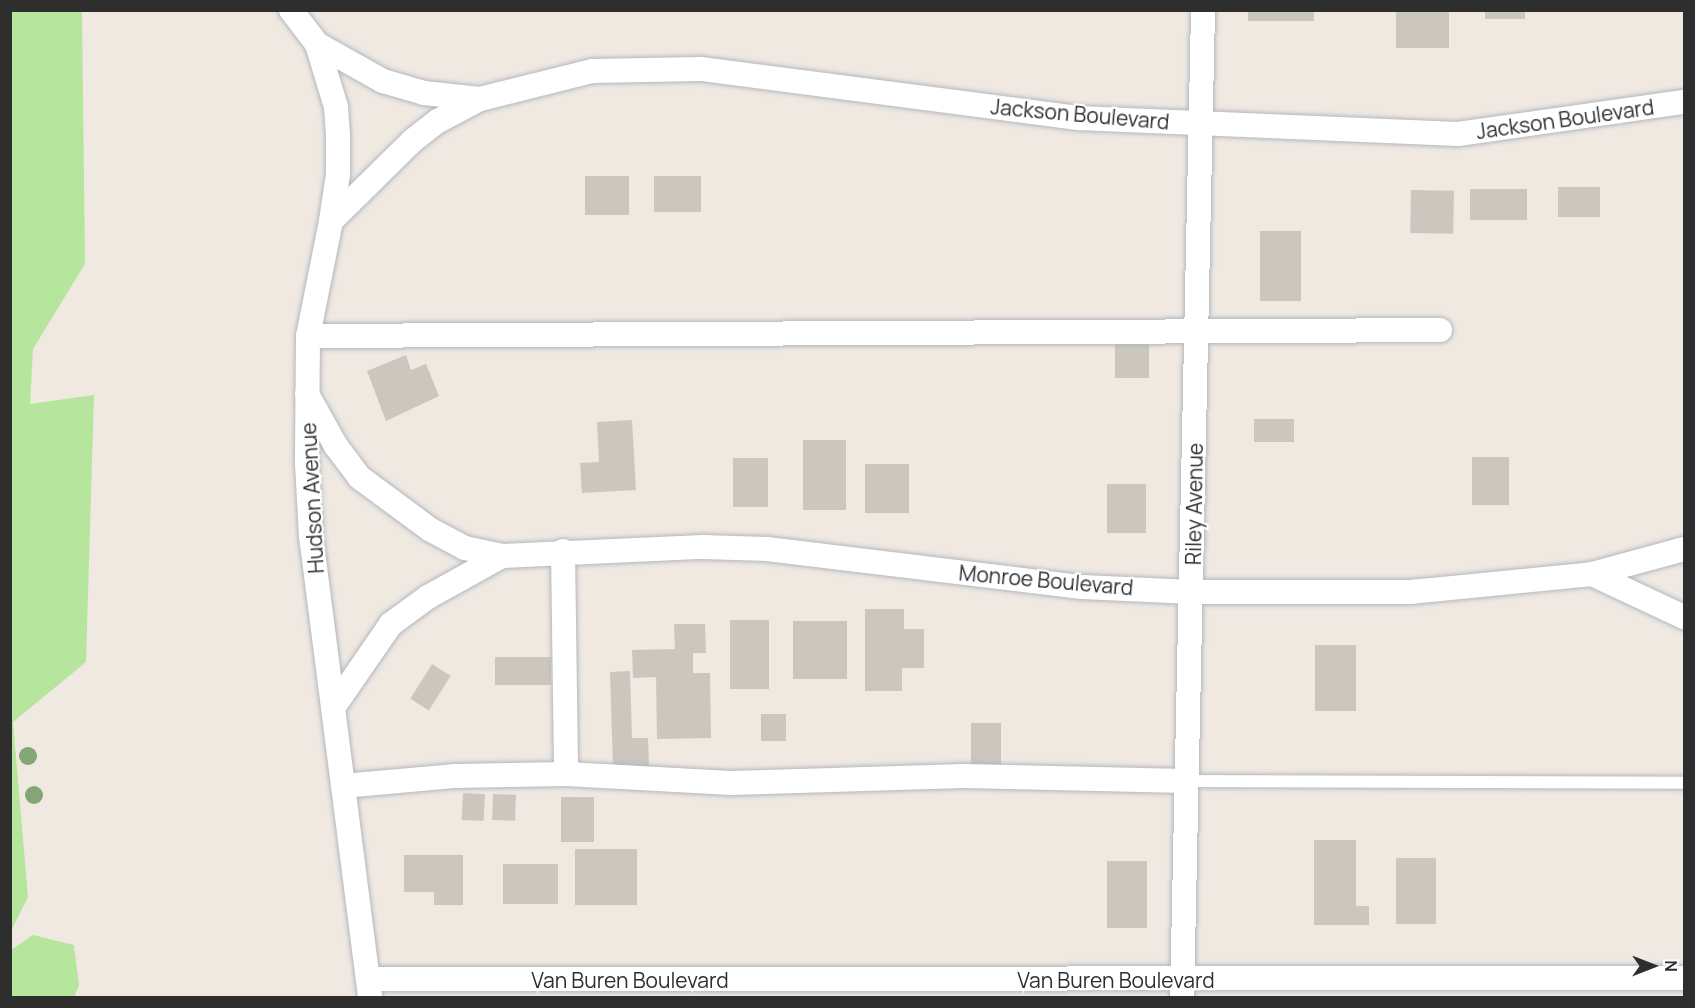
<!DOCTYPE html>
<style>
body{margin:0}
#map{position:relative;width:1695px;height:1008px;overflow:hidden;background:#efe9e1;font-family:Manrope,sans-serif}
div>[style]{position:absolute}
.green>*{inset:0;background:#b6e59e}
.building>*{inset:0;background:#cbc7bf;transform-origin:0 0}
.roads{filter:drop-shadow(0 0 2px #b4b7c1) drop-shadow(0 0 2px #b4b7c1)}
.service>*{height:12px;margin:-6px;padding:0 6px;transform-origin:6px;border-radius:6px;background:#fff}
.minor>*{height:24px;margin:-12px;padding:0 12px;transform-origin:12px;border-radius:12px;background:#fff}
.trees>*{width:18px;height:18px;margin:-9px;border-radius:50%;background:#84a574}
span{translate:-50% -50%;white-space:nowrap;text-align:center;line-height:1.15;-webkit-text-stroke:4.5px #fff;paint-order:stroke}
.street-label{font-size:21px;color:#2e2e2e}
.frame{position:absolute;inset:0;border:12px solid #2e2e2e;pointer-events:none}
.north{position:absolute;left:1623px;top:936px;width:60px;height:60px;-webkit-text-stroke:4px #fff;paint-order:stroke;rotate:90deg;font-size:16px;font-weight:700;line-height:24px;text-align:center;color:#2e2e2e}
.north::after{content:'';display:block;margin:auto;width:21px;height:27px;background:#2e2e2e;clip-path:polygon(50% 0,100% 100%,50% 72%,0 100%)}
</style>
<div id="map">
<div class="green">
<div style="clip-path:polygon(11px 10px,82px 11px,85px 264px,33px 349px,30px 404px,94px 395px,86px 662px,13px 722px,28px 897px,11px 931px)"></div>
<div style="clip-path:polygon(33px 935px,74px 945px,79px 985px,74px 997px,11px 997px,11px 950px)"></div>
</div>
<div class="building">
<div style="left:1248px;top:10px;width:66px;height:11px"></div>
<div style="left:1396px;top:10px;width:53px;height:38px"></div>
<div style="left:1485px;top:10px;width:40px;height:9px"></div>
<div style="left:585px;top:176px;width:44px;height:39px"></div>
<div style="left:654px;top:176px;width:47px;height:36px"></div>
<div style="left:1558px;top:187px;width:42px;height:30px"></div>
<div style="left:1470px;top:189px;width:57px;height:31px"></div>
<div style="left:1411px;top:190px;width:43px;height:43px;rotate:1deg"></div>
<div style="left:1260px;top:231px;width:41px;height:70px"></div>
<div style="left:1115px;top:343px;width:34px;height:35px"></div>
<div style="clip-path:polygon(406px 355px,411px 370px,426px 364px,439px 396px,386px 421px,367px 371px)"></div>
<div style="left:1294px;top:419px;width:23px;height:40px;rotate:90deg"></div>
<div style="clip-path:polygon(632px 420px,636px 490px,582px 493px,580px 463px,599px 462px,597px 422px)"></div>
<div style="left:803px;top:440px;width:43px;height:70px"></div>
<div style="left:1472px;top:457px;width:37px;height:48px"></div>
<div style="left:733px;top:458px;width:35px;height:49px"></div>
<div style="left:865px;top:464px;width:44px;height:49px"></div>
<div style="left:1107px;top:484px;width:39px;height:49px"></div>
<div style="clip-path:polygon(865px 609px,904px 609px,904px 629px,924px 629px,924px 668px,902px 668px,902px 691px,865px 691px)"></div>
<div style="left:730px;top:620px;width:39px;height:69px"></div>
<div style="left:793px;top:621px;width:54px;height:58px"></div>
<div style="clip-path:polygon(674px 624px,705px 624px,706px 653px,693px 653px,693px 673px,710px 673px,711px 738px,657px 739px,656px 677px,633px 678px,632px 650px,675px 649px)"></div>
<div style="left:1315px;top:645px;width:41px;height:66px"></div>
<div style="left:495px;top:657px;width:56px;height:28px"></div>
<div style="left:432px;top:664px;width:22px;height:41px;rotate:32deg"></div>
<div style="clip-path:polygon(630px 671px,632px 738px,648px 738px,649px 766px,613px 767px,610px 672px)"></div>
<div style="left:761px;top:714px;width:25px;height:27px"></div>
<div style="left:971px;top:723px;width:30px;height:47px"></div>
<div style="left:463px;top:793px;width:22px;height:27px;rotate:3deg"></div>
<div style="left:493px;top:794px;width:23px;height:26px;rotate:2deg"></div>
<div style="left:594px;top:797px;width:45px;height:33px;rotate:90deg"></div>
<div style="clip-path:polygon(1314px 840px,1356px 840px,1356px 906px,1369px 906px,1369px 925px,1314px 925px)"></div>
<div style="left:575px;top:849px;width:62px;height:56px"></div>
<div style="clip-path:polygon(404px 855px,463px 855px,463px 905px,434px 905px,434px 892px,404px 892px)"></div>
<div style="left:1396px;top:858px;width:40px;height:66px"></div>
<div style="left:1107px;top:861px;width:40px;height:67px"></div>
<div style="left:503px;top:864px;width:55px;height:40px"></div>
</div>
<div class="roads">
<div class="service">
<div style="left:1186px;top:781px;width:498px;rotate:0.2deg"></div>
</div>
<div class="minor">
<div style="left:291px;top:10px;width:43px;rotate:52.6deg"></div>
<div style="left:317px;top:44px;width:66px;rotate:73.2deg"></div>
<div style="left:336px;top:107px;width:27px;rotate:86deg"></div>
<div style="left:338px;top:134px;width:40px;rotate:90deg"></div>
<div style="left:338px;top:174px;width:48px;rotate:98.5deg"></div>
<div style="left:331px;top:221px;width:117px;rotate:101.3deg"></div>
<div style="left:308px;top:336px;width:127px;rotate:90.5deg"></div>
<div style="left:307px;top:463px;width:73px;rotate:86.9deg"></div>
<div style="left:311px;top:536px;width:466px;rotate:82.7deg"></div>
<div style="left:317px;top:44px;width:76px;rotate:29.3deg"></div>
<div style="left:383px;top:81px;width:43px;rotate:16.3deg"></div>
<div style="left:424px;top:93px;width:56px;rotate:6.1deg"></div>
<div style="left:480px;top:99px;width:115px;rotate:-14deg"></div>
<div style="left:592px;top:71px;width:109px;rotate:-1.1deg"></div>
<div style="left:701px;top:69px;width:380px;rotate:7.4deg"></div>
<div style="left:1078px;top:118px;width:380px;rotate:2.4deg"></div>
<div style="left:1458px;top:134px;width:228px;rotate:-8.1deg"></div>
<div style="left:331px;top:221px;width:114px;rotate:-44.6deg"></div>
<div style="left:412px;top:141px;width:33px;rotate:-38deg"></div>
<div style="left:438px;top:121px;width:47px;rotate:-27.6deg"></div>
<div style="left:308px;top:336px;width:1132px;rotate:-0.3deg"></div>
<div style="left:307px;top:394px;width:60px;rotate:60.9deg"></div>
<div style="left:336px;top:446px;width:39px;rotate:53deg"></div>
<div style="left:359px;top:477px;width:89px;rotate:36.4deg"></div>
<div style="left:431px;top:530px;width:38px;rotate:28deg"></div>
<div style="left:465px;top:548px;width:38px;rotate:12deg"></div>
<div style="left:502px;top:556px;width:201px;rotate:-2.6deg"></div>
<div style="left:703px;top:547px;width:64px;rotate:1.8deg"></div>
<div style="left:767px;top:549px;width:317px;rotate:6.9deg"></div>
<div style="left:1082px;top:587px;width:110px;rotate:2.6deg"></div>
<div style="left:1192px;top:592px;width:218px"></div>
<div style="left:1410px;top:592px;width:183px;rotate:-5.6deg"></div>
<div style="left:1592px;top:574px;width:95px;rotate:-15.2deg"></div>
<div style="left:563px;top:551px;width:223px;rotate:89.2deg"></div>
<div style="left:1592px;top:574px;width:102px;rotate:25.1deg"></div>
<div style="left:333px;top:708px;width:102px;rotate:-55.4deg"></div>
<div style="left:391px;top:624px;width:46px;rotate:-36.1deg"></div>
<div style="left:428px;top:597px;width:85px;rotate:-29deg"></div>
<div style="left:343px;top:786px;width:111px;rotate:-5.1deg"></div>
<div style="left:454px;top:776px;width:112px;rotate:-1deg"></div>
<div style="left:566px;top:774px;width:165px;rotate:3.1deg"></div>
<div style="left:731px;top:783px;width:233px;rotate:-1.7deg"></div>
<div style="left:964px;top:776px;width:222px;rotate:1.3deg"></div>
<div style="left:368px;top:979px;width:1316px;rotate:-0.04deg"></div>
<div style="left:1182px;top:998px;width:988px;rotate:-88.78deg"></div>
</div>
</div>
<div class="trees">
<div style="left:28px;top:756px"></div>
<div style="left:34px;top:795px"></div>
</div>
<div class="street-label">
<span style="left:1080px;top:114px;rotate:5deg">Jackson Boulevard</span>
<span style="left:1565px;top:119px;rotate:-8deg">Jackson Boulevard</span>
<span style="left:312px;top:498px;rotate:-93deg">Hudson Avenue</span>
<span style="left:1194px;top:504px;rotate:-89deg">Riley Avenue</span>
<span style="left:1046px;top:580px;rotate:5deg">Monroe Boulevard</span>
<span style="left:630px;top:980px">Van Buren Boulevard</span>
<span style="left:1116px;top:980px">Van Buren Boulevard</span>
</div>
<div class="frame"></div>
<div class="north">N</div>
</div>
